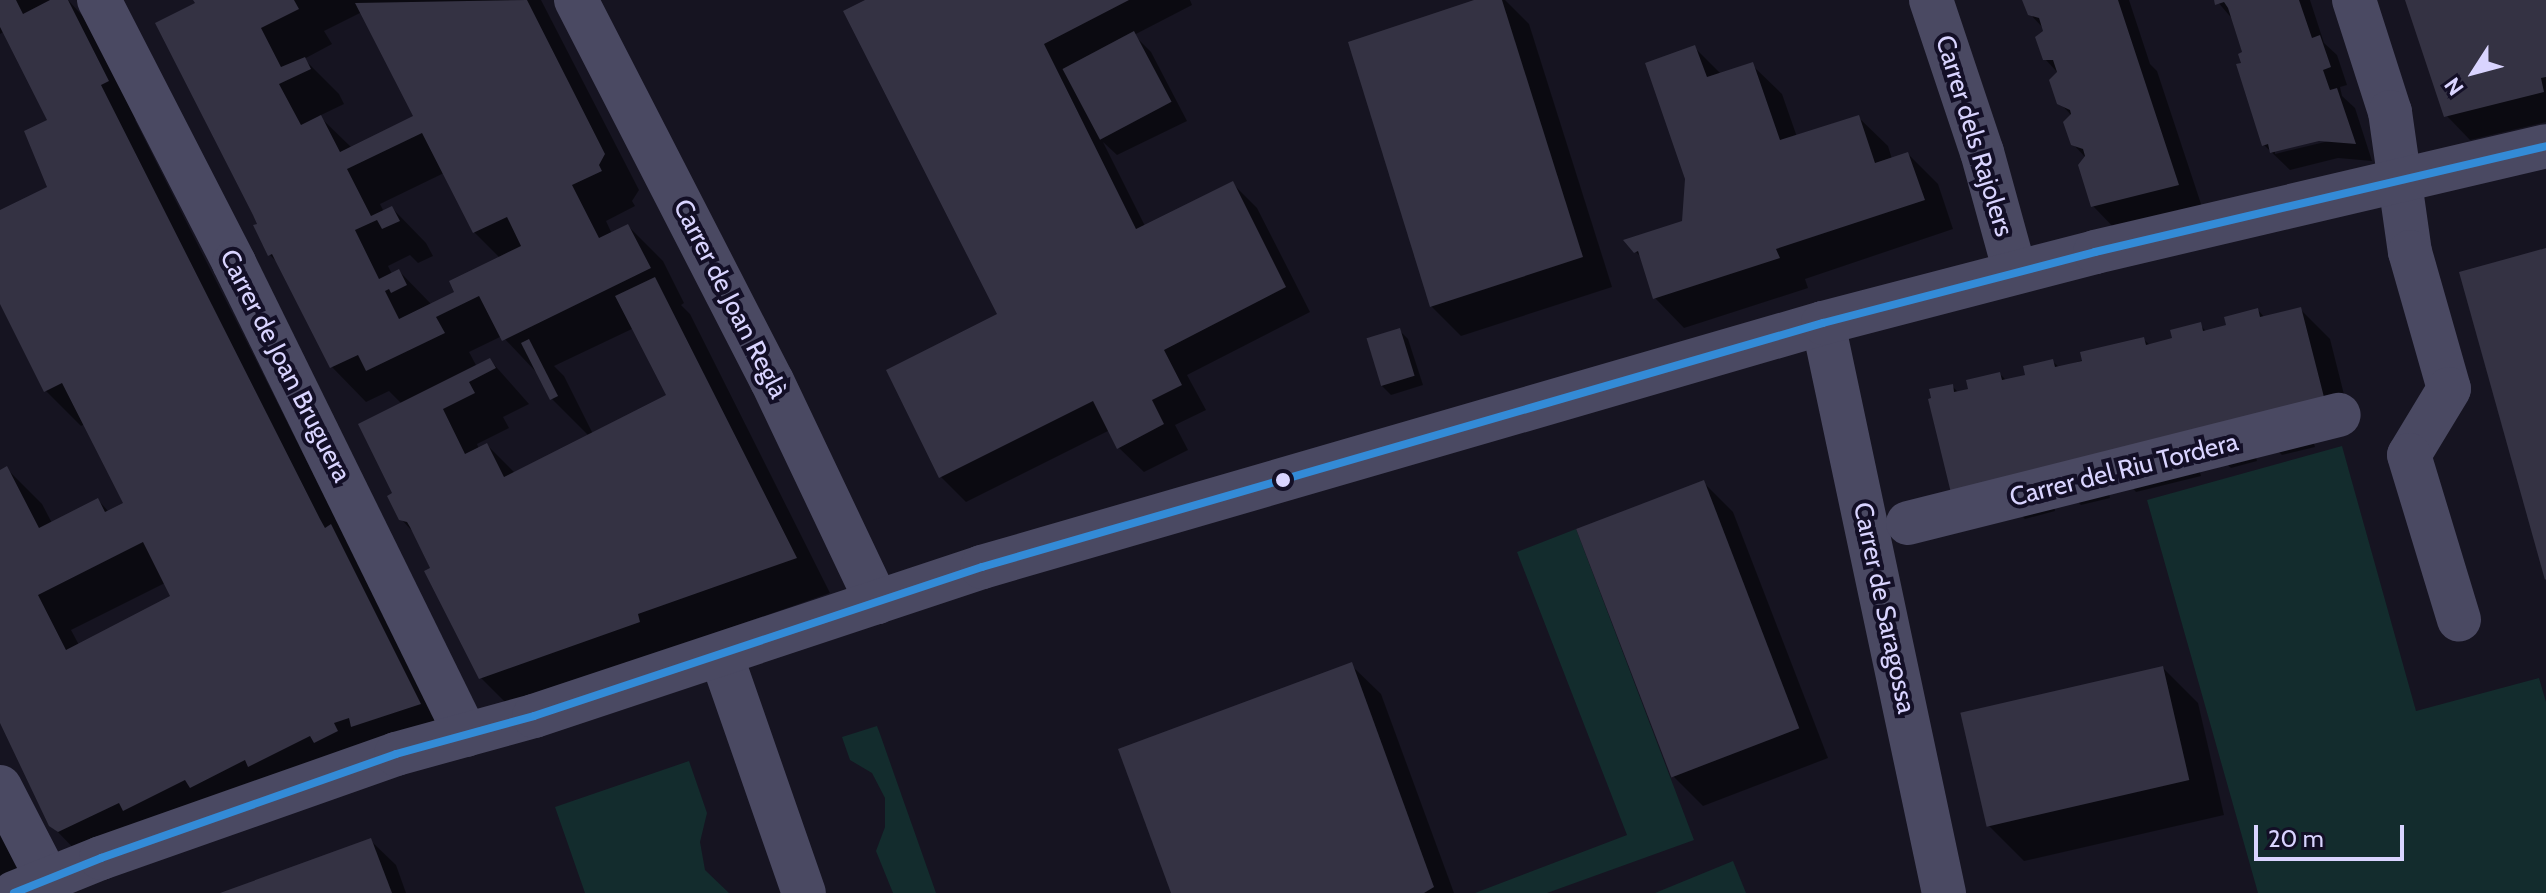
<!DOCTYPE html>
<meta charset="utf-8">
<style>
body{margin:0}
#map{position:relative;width:2546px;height:893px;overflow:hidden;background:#161421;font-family:Cabin,sans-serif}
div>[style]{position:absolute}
.green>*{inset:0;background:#132c2d}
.shadow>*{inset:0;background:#0007}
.building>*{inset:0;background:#343243;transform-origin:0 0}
.minor>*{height:44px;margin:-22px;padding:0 22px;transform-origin:22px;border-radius:22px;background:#4a4962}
.bus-1>*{height:8px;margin:-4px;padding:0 4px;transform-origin:4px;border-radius:4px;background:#338bd7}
.dots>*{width:22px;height:22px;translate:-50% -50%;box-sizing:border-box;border:4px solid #130f26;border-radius:50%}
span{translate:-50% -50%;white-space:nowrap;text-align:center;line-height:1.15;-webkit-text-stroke:8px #130f26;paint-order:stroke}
.street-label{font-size:26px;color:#d9d4ff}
.north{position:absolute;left:2434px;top:32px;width:80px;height:80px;-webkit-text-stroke:6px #130f26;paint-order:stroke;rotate:234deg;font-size:22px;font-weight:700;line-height:32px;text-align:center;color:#d9d4ff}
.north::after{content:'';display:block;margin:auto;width:28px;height:36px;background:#d9d4ff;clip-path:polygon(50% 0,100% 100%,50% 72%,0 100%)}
.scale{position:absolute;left:2254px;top:825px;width:150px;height:36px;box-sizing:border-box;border:4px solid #d9d4ff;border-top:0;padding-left:10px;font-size:24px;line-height:28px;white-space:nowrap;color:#d9d4ff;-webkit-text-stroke:6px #130f26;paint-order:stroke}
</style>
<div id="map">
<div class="green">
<div style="clip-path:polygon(2342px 446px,2416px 711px,2539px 678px,2546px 702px,2546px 893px,2258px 893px,2147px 500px)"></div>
<div style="clip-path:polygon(1576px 529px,1694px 840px,1547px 893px,1475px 893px,1627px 835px,1517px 552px)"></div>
<div style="clip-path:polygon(877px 726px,880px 734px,936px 893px,893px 893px,876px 851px,885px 827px,885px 798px,872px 773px,850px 760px,842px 737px)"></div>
<div style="clip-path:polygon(689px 761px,707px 813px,700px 842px,705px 870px,729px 893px,585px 893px,555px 807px)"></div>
<div style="clip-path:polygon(1733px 861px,1746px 893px,1655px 893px)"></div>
</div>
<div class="shadow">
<div style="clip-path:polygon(evenodd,0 0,68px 0,102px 37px,142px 116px,135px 120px,349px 545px,455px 739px,86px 861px,51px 825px,0 715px,0 472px,7px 469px,42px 504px,52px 523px,98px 500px,109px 512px,125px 504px,85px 424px,81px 426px,46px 391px,0 299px,0 213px,50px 188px,50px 121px,5px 31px,0 34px,0 0,165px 583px,172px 597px,79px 645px,71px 630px,165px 583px)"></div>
<div style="clip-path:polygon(evenodd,203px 0,541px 0,639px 190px,632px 201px,635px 206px,606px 221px,612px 234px,628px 226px,663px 261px,684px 303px,681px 305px,690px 314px,830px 593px,672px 648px,516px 713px,481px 678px,414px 533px,401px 519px,395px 494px,402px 404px,389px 391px,366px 402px,332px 367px,281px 266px,270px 255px,256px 226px,260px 225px,203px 0,362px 12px,416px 117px,352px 148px,319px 116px,344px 104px,339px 94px,304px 59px,332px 44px,324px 31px,362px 12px,203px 0,444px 173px,474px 232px,500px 258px,457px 293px,432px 305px,399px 271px,392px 274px,388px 266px,410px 255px,418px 263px,433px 256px,426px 243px,392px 208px,384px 212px,380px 204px,444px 173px,203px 0,634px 328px,669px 396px,593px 434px,564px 376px,554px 366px,634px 328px,203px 0,502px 336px,538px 374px,552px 399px,589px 436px,515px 473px,487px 445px,479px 449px,477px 444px,509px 428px,503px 417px,529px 404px,490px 360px,477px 367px,469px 352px,502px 336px)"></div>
<div style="clip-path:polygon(869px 0,1190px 0,1192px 5px,1134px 35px,1151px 52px,1187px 121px,1117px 155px,1103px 142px,1145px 226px,1232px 183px,1257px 208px,1310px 312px,1187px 375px,1206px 410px,1175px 425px,1188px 450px,1144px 472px,1119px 448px,1110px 430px,966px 502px,941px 477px,999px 315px)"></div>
<div style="clip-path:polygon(1481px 0,1505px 0,1529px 24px,1612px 287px,1461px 336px,1431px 306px)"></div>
<div style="clip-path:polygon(2025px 0,2129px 0,2150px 64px,2157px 71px,2203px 210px,2117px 231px,2093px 206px,2086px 158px,2073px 144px,2072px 116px,2059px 102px,2058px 73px,2045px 59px,2046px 31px,2030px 14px)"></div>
<div style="clip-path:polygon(evenodd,2216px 0,2310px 0,2324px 43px,2337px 55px,2347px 85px,2340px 87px,2342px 96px,2355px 108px,2372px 161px,2338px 158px,2290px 170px,2264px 145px,2235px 22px,2216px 0,2328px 137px,2329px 141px,2275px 154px,2275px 150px,2328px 137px)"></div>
<div style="clip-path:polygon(2408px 0,2546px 0,2546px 122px,2470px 140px,2446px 115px)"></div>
<div style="clip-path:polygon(1694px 47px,1722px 75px,1752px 65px,1782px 94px,1797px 137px,1858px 117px,1888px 146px,1892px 159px,1908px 154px,1938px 184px,1953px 229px,1805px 279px,1808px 288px,1684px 328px,1655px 298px,1642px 258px,1635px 251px,1684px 223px)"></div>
<div style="clip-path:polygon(2300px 309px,2330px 339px,2353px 430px,2313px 440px,2315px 447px,2282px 455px,2276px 449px,2255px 454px,2257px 461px,2231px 468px,2225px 462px,2199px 468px,2201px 476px,2136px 492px,2130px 485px,2108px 490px,2110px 498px,2081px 505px,2075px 499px,2054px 505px,2055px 511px,2025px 519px,2019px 513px,1982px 522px,1952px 386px,1959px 393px,2000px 374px,2007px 381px,2027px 376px,2052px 361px,2060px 368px,2143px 339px,2151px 346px,2174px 340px,2200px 325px,2207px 332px,2229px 327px,2258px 310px,2265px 318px)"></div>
<div style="clip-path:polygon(1399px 330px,1408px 339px,1423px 385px,1391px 395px,1382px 386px)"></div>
<div style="clip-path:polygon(1703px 482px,1733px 512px,1828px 758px,1703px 806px,1673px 776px)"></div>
<div style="clip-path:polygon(1351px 665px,1381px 694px,1454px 893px,1173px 893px)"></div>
<div style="clip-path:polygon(2163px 668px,2198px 703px,2224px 815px,2024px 861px,1989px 826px)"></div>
<div style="clip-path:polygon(0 809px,29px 893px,0 893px)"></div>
<div style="clip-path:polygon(371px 841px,396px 865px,406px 893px,225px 893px)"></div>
</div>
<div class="building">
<div style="clip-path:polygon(evenodd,0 0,16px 0,23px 14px,50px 0,68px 0,109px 81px,101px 85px,320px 519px,325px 528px,331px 524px,421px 704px,351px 727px,349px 718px,334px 723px,338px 731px,314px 743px,310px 736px,248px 767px,245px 760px,190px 788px,185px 780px,123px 811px,119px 803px,58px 832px,49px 826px,0 723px,0 470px,7px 466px,39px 528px,98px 498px,105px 512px,123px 503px,62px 383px,44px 392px,0 304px,0 210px,47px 187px,24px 131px,47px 120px,0 27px,0 0,143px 542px,170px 596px,66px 650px,38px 595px,143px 542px)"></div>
<div style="clip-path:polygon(evenodd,193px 0,294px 0,299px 9px,261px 28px,281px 67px,305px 57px,311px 69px,279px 84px,301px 125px,321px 115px,340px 152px,413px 116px,355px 3px,527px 0,605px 154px,599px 165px,602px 171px,572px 185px,599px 238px,628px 224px,651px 268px,502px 341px,479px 296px,436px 317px,445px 333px,366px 371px,358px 355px,330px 368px,276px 262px,272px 254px,268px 256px,253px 225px,257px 224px,253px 215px,155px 23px,195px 3px,193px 0,422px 133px,473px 233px,507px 217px,521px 246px,449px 281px,454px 292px,399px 319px,385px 291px,389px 289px,391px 293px,407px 285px,399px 269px,379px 279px,355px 230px,377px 220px,382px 229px,400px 221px,392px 206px,371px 216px,347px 169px,422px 133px)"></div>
<div style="clip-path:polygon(865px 0,1129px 0,1044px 44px,1136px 229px,1233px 181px,1286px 287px,1164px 350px,1182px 385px,1152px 400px,1164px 424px,1117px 449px,1093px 401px,939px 478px,886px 370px,997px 314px,843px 11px)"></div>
<div style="clip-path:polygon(1474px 0,1502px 0,1583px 257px,1430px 307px,1348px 42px)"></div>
<div style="clip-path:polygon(2022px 0,2118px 0,2179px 185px,2091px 207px,2078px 165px,2085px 156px,2083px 149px,2071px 145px,2063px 122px,2071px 114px,2070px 110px,2057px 104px,2049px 80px,2057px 72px,2053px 60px,2043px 60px,2035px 37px,2043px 31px,2039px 18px,2028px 15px)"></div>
<div style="clip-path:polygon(2214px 0,2299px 0,2312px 38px,2320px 35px,2331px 67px,2323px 70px,2330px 90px,2337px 88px,2356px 144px,2319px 141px,2270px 153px,2268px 144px,2262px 146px,2236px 64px,2241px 63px,2238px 54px,2242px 52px,2228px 8px,2224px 2px,2215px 5px)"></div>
<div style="clip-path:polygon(2405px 0,2546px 0,2546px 77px,2541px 78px,2544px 92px,2444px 117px)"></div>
<div style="left:1134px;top:31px;width:80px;height:81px;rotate:62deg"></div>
<div style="clip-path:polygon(1695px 45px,1707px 77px,1753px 62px,1780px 140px,1859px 115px,1875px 163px,1908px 152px,1925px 200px,1776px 249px,1780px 258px,1653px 299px,1638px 251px,1634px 253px,1623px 240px,1682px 221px,1685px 179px,1645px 63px)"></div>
<div style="clip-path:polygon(2546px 248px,2546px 579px,2545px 580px,2459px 272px)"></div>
<div style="clip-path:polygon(655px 277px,797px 558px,638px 614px,640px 622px,479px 679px,424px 571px,430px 568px,410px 527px,407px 522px,399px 520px,387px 496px,392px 493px,358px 424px,490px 358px,496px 368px,469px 382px,475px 393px,443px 409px,465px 454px,487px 443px,504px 477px,666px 395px,615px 296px)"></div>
<div style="clip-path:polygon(2301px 307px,2325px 401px,1951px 493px,1928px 399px,1931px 398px,1929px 389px,1953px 384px,1954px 392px,1968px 389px,1966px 380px,2000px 372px,2002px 380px,2025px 375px,2023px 366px,2053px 359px,2055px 367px,2082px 361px,2080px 352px,2144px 337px,2146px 345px,2172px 338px,2170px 330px,2201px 322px,2203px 331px,2226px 325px,2224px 317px,2258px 308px,2260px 317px)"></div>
<div style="left:1400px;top:328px;width:50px;height:35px;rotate:73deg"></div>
<div style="left:529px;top:339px;width:64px;height:9px;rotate:63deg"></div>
<div style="left:1704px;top:480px;width:266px;height:137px;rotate:69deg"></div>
<div style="clip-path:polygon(1352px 662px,1434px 887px,1424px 893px,1171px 893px,1118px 749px)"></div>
<div style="left:2163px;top:666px;width:117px;height:208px;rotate:77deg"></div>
<div style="clip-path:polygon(371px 838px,392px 893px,220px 893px)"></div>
</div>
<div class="minor">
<div style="left:99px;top:0;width:296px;rotate:62.8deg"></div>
<div style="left:234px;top:263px;width:526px;rotate:63.82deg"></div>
<div style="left:576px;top:0;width:428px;rotate:62.8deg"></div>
<div style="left:772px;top:381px;width:245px;rotate:64.6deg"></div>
<div style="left:1931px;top:0;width:160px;rotate:71.5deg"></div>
<div style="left:1982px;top:152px;width:124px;rotate:74.6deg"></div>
<div style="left:2354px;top:0;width:118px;rotate:72.2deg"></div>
<div style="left:2390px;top:112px;width:141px;rotate:81.9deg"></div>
<div style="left:2410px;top:252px;width:142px;rotate:74.1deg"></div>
<div style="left:2449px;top:389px;width:77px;rotate:121.2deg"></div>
<div style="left:2409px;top:455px;width:172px;rotate:73.1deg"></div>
<div style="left:1823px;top:323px;width:583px;rotate:78.02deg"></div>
<div style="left:1908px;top:523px;width:444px;rotate:-14.1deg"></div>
<div style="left:721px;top:655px;width:252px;rotate:70.8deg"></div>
<div style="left:0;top:787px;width:105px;rotate:62.7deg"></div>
<div style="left:14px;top:893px;width:94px;rotate:-21.9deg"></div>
<div style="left:101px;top:858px;width:313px;rotate:-19.4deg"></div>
<div style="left:396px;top:754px;width:143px;rotate:-15.4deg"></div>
<div style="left:534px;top:716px;width:472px;rotate:-18.4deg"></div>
<div style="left:982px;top:567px;width:876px;rotate:-16.18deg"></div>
<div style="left:1823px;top:323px;width:281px;rotate:-14.6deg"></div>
<div style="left:2095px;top:252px;width:463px;rotate:-13.2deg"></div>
</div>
<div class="bus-1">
<div style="left:14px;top:893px;width:94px;rotate:-21.9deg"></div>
<div style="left:101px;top:858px;width:313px;rotate:-19.4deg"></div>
<div style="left:396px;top:754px;width:143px;rotate:-15.4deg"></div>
<div style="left:534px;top:716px;width:472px;rotate:-18.4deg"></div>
<div style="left:982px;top:567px;width:876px;rotate:-16.18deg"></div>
<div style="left:1823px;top:323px;width:281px;rotate:-14.6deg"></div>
<div style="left:2095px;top:252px;width:463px;rotate:-13.2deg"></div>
</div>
<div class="dots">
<div style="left:1283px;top:480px;background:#d9d4ff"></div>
</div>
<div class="street-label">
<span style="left:1974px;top:136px;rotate:73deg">Carrer dels Rajolers</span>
<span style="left:730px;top:299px;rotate:63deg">Carrer de Joan Reglà</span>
<span style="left:285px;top:366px;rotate:63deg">Carrer de Joan Bruguera</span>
<span style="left:2124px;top:470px;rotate:-14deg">Carrer del Riu Tordera</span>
<span style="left:1884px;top:608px;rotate:78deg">Carrer de Saragossa</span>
</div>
<div class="north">N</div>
<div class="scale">20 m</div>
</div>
